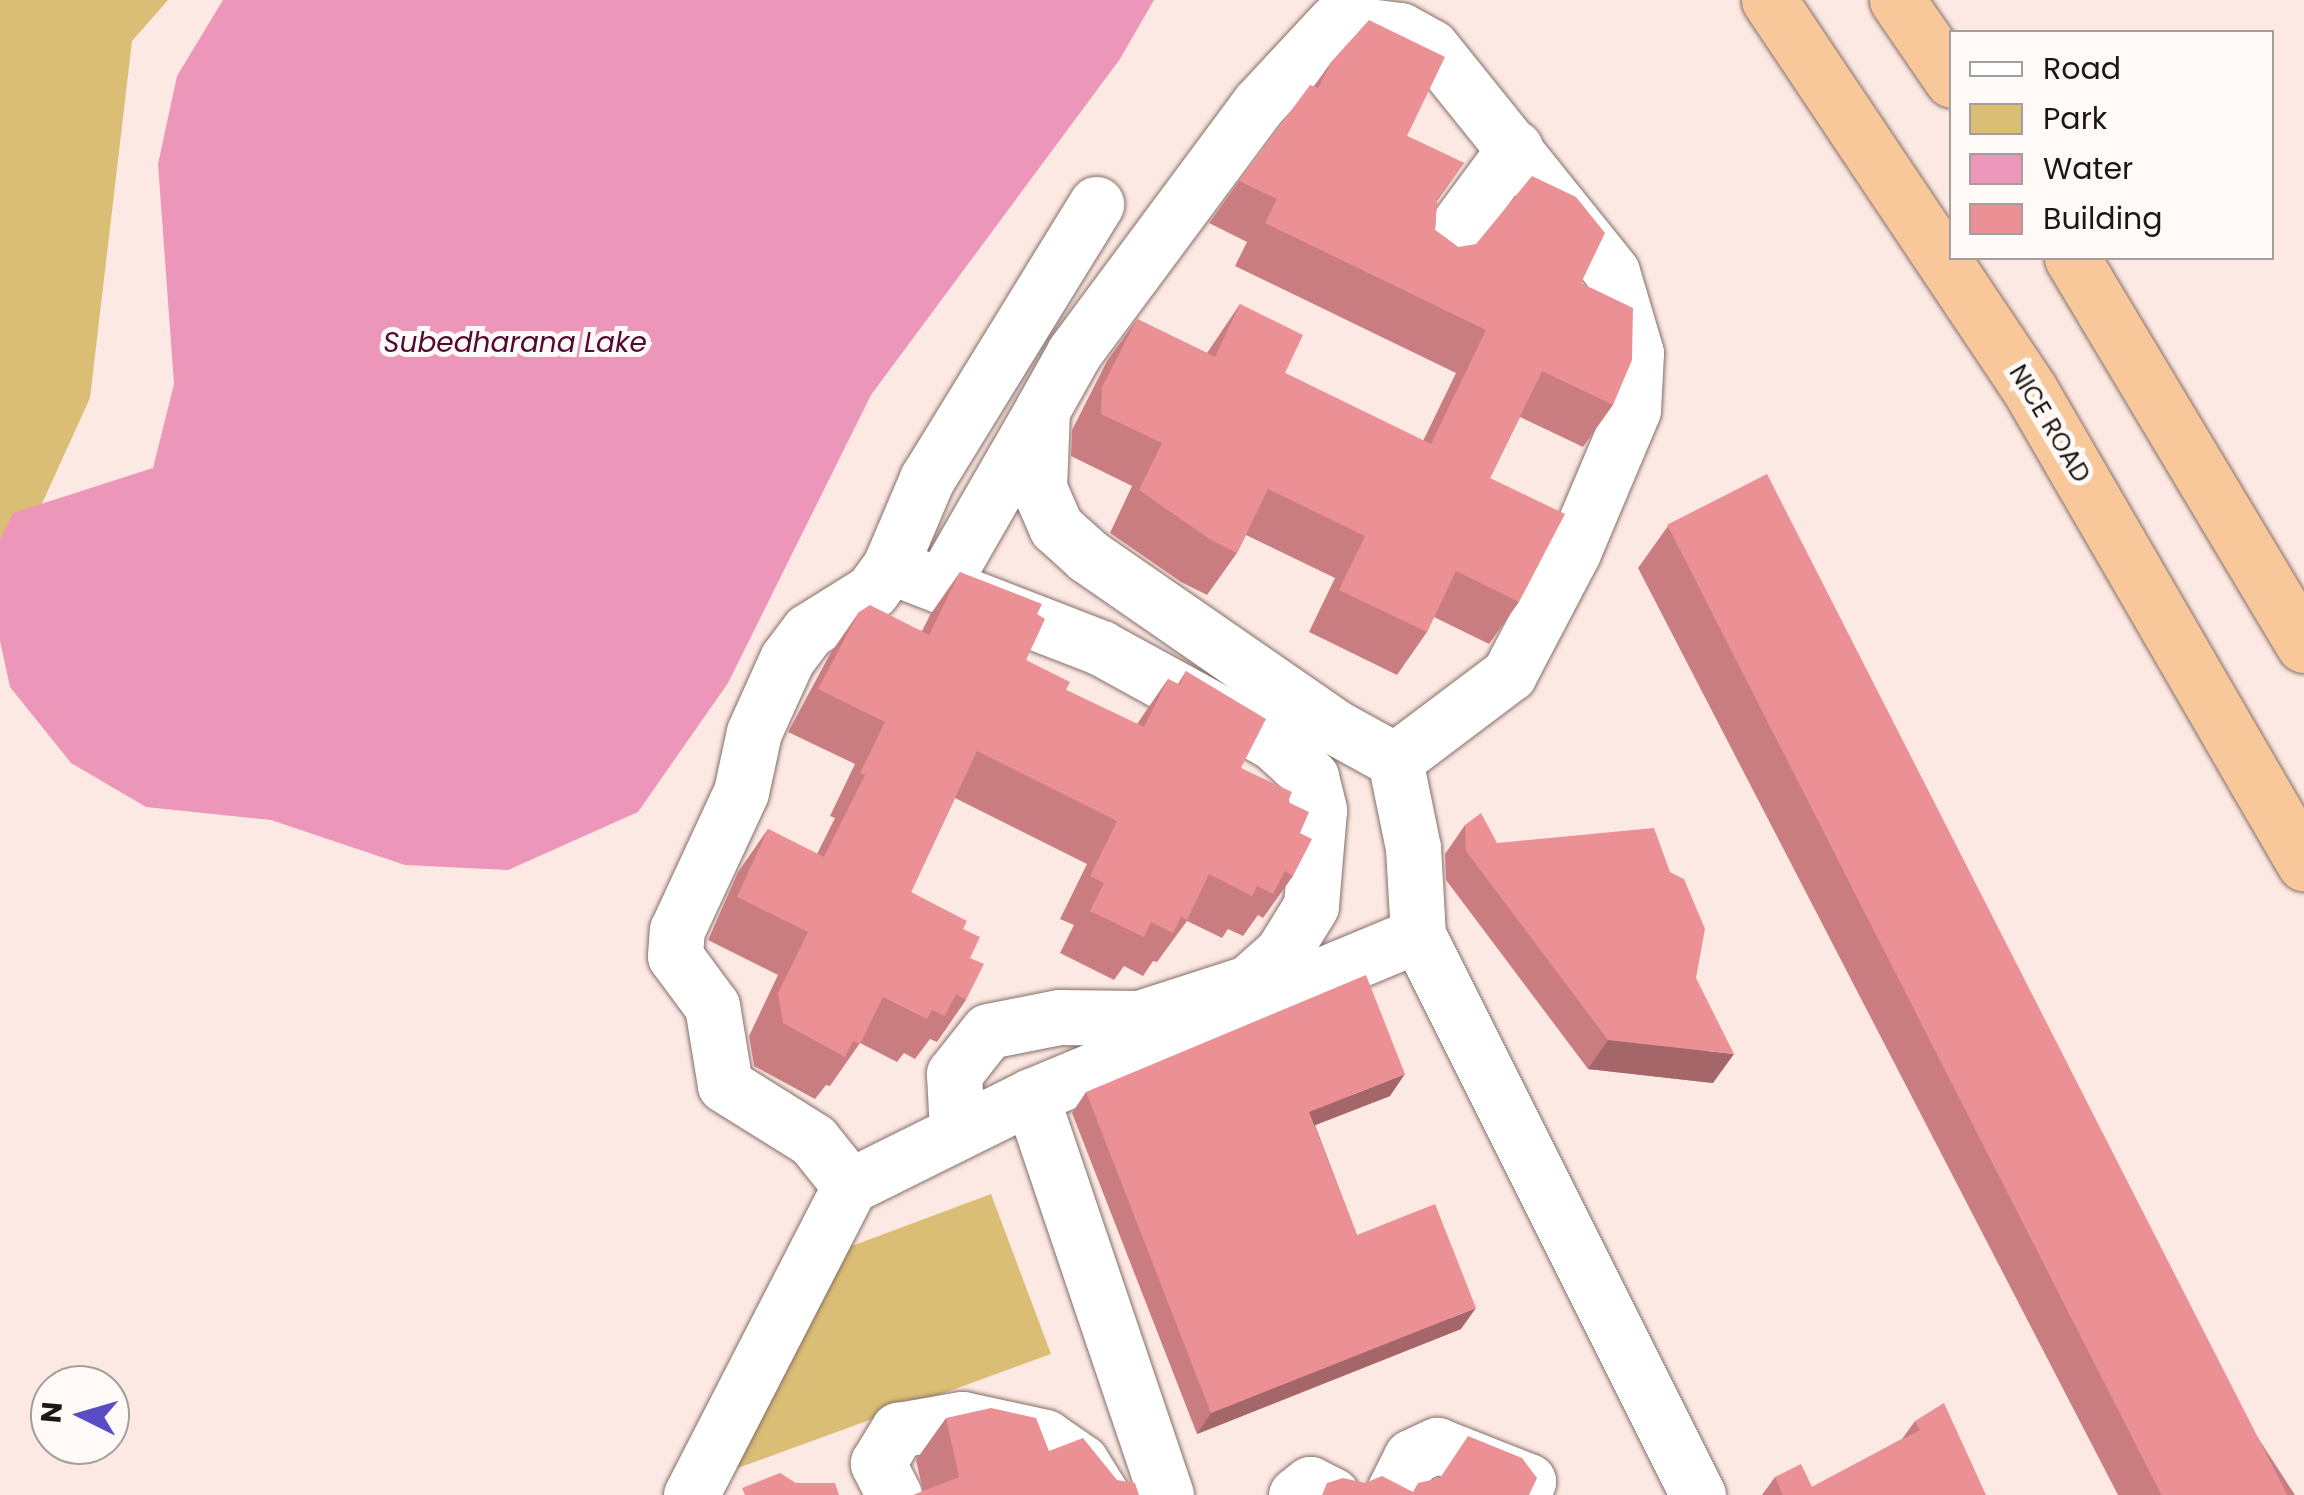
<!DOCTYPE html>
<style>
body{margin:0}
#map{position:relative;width:2304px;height:1495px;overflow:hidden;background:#fde9e3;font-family:Poppins,sans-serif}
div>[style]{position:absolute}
.green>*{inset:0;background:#dbbe75}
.water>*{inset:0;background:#ec97ba}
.roads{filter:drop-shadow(0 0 2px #846f68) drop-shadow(0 0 2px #846f68)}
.minor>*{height:55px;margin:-27.5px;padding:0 27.5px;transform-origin:27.5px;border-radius:27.5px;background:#fff}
.highway>*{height:55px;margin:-27.5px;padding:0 27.5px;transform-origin:27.5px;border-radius:27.5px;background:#f8c89b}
.wall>*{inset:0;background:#ca7d80}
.shaded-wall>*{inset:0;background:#a46668}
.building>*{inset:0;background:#eb9195;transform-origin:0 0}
span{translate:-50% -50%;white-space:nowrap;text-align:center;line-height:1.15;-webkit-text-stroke:10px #fffaf8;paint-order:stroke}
.street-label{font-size:25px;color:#1e1613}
.water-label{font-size:28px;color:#540932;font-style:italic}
.legend{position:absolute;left:1949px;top:30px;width:325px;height:230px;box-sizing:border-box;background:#fffaf8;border:2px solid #a59f9c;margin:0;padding:12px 18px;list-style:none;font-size:30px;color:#1e1613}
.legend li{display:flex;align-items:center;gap:20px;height:50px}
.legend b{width:50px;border:2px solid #a59f9c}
.north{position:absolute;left:30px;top:1365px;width:100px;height:100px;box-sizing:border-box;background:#fffaf8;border:2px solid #a59f9c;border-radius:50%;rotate:275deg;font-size:28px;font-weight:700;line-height:40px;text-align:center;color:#1e1613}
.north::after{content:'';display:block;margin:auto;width:35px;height:45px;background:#594cc4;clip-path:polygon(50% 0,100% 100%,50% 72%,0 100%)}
</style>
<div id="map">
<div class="green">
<div style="clip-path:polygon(0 0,168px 0,132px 41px,90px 398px,0 596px)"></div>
<div style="clip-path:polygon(991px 1194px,1051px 1354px,724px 1473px,825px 1256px)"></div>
</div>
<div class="water">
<div style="clip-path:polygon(223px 0,1154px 0,1120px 59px,871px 395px,728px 683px,638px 812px,508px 870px,405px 865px,271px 820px,146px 807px,71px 763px,10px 687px,0 641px,0 539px,13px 513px,153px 468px,174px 384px,158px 164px,177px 76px)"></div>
</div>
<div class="roads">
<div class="minor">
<div style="left:1433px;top:259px;width:138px;rotate:-53.5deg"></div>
<div style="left:890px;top:566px;width:226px;rotate:21.2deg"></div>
<div style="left:1101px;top:648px;width:196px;rotate:28.7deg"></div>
<div style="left:1273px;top:742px;width:52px;rotate:42.6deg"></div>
<div style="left:1311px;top:777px;width:34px;rotate:76deg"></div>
<div style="left:1319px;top:810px;width:96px;rotate:94.8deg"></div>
<div style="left:1311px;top:906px;width:55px;rotate:121.7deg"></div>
<div style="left:1282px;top:953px;width:45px;rotate:138.6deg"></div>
<div style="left:1248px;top:983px;width:114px;rotate:162.2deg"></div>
<div style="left:1139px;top:1018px;width:80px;rotate:-179.3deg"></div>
<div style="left:1059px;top:1017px;width:72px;rotate:168.8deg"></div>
<div style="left:988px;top:1031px;width:55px;rotate:128.3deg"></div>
<div style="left:954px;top:1074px;width:58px;rotate:87deg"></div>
<div style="left:942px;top:584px;width:193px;rotate:-60.1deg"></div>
<div style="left:1395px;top:760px;width:143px;rotate:-37deg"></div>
<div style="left:1509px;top:674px;width:138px;rotate:-62.3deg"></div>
<div style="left:1573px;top:552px;width:154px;rotate:-67.1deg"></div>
<div style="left:1633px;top:410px;width:57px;rotate:-87deg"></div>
<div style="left:1636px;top:353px;width:84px;rotate:-106.5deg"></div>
<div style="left:1612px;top:272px;width:289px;rotate:-128.8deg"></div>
<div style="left:1431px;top:47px;width:35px;rotate:-151deg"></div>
<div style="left:1400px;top:30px;width:65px;rotate:-173deg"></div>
<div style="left:1335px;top:22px;width:113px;rotate:132.9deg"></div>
<div style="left:1258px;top:105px;width:309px;rotate:126.6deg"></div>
<div style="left:1074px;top:353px;width:65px;rotate:119.3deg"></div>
<div style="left:1042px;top:410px;width:78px;rotate:92.2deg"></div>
<div style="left:1039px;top:488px;width:43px;rotate:66.4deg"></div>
<div style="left:1056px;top:527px;width:43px;rotate:42.2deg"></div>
<div style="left:1088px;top:556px;width:300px;rotate:34.7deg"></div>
<div style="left:1335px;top:727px;width:68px;rotate:28.8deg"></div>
<div style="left:1395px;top:760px;width:90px;rotate:78.4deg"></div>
<div style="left:1413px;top:848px;width:87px;rotate:86.7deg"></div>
<div style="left:1418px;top:935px;width:626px;rotate:63.43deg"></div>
<div style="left:1031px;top:1096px;width:421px;rotate:71.3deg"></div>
<div style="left:850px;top:1186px;width:59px;rotate:-128.8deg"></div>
<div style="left:813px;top:1140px;width:104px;rotate:-148deg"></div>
<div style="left:725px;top:1085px;width:80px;rotate:-99.3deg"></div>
<div style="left:712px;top:1006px;width:62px;rotate:-126.5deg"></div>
<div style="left:675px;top:956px;width:26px;rotate:-86deg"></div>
<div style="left:677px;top:930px;width:152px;rotate:-65.1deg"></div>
<div style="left:741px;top:792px;width:61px;rotate:-77.8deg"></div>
<div style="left:754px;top:732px;width:80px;rotate:-65.7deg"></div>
<div style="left:787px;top:659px;width:35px;rotate:-53deg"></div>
<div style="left:808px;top:631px;width:75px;rotate:-32deg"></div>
<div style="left:872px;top:591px;width:31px;rotate:-54deg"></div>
<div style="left:890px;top:566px;width:95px;rotate:-67deg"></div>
<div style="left:927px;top:479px;width:323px;rotate:-58.4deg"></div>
<div style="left:691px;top:1495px;width:348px;rotate:-62.8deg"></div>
<div style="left:850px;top:1186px;width:202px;rotate:-26.4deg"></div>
<div style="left:1031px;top:1096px;width:419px;rotate:-22.6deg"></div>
<div style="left:894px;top:1495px;width:36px;rotate:-117deg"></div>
<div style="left:878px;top:1463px;width:39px;rotate:-59deg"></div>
<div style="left:898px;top:1430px;width:65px;rotate:-9.8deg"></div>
<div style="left:962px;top:1419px;width:85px;rotate:12.2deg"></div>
<div style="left:1045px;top:1437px;width:44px;rotate:34.8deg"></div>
<div style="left:1081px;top:1462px;width:39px;rotate:58deg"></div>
<div style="left:1296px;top:1495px;width:18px;rotate:-38deg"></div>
<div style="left:1310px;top:1484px;width:25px;rotate:27deg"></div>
<div style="left:1392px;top:1495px;width:42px;rotate:-63.4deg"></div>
<div style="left:1411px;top:1457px;width:29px;rotate:-25deg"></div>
<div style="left:1437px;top:1445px;width:98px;rotate:21.6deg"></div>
<div style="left:1528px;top:1481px;width:15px;rotate:110deg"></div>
</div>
<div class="highway">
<div style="left:1769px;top:0;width:469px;rotate:56.2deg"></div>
<div style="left:2030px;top:390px;width:547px;rotate:59.92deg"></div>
<div style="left:1897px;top:0;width:97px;rotate:55.5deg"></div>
<div style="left:2072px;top:258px;width:451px;rotate:59.1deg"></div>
</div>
</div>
<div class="wall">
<div style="clip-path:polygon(1332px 61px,1407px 136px,1464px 163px,1437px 201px,1435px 230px,1458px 247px,1581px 283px,1613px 405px,1583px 447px,1520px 417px,1490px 478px,1519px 602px,1489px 644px,1434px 617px,1427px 632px,1397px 675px,1309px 632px,1335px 578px,1246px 535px,1237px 553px,1207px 595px,1181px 582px,1110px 533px,1132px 486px,1071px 456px,1072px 430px,1107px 361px,1137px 319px,1207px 353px,1240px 304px,1285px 373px,1423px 441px,1456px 373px,1235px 266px,1247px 242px,1209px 223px,1239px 181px,1314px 86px)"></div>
<div style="clip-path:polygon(1668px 526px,2295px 1495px,2118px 1495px,1638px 568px)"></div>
<div style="clip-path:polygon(960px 572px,1037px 614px,1026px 660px,1066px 690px,1137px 724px,1168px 679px,1178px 684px,1186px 671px,1241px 768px,1288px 802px,1300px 833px,1293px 876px,1263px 918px,1258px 915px,1243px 936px,1228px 929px,1222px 938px,1187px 921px,1157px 962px,1153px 961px,1143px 976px,1124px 966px,1114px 980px,1060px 953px,1074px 925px,1060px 919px,1087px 864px,955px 798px,911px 892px,963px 929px,970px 958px,966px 1000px,937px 1042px,930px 1039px,915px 1059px,904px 1053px,897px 1062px,860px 1043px,830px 1086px,826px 1085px,815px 1099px,754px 1066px,749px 1036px,778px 975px,708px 940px,738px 872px,768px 829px,817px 854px,835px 818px,830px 816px,855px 764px,788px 732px,830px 654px,859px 612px,922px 631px,930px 615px)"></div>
<div style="clip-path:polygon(1465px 825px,1497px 843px,1696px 978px,1713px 1083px,1588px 1069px,1446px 880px,1445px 854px)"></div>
<div style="clip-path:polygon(1086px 1092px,1390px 1096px,1315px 1125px,1357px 1235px,1461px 1329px,1197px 1434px,1072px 1113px)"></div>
<div style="clip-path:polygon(946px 1418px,1049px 1451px,1117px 1480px,923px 1491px,916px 1460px)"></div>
<div style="clip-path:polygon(1915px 1421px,1986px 1495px,1762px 1495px,1775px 1477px,1812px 1487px,1902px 1439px)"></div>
</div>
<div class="shaded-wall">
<div style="clip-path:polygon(1608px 1040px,1734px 1054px,1713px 1083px,1588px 1069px)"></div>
<div style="clip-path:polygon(1405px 1074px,1390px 1096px,1295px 1133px,1309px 1112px)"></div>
<div style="clip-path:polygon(1476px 1308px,1461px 1329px,1197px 1434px,1211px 1413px)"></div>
</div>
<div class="building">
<div style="clip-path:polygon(1369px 20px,1445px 57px,1407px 136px,1464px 163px,1437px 199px,1435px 230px,1458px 247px,1476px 244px,1532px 176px,1576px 197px,1605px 233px,1581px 283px,1633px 308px,1632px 360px,1613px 405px,1542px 371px,1490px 478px,1565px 514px,1519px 602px,1456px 571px,1427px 632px,1339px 590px,1365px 536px,1268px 489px,1237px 553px,1211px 540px,1139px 490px,1162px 443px,1101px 414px,1102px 387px,1137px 319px,1215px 357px,1240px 304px,1303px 335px,1285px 373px,1431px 444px,1486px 330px,1265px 223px,1277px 199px,1239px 181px,1310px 85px,1318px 88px,1332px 61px)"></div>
<div style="left:1767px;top:474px;width:1149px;height:112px;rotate:63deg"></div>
<div style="clip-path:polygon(960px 572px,1042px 604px,1037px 614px,1045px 619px,1026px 660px,1070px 682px,1066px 690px,1144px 727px,1168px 679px,1180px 685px,1186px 671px,1266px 719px,1241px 768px,1292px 792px,1288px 802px,1309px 812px,1300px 833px,1312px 839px,1293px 876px,1285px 871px,1273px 894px,1257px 886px,1252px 896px,1209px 874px,1187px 920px,1181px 917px,1173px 933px,1151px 922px,1144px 937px,1090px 911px,1104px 883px,1090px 876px,1117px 821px,977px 751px,911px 892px,967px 921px,963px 929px,980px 937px,970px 958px,984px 964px,966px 1000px,956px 994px,945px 1016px,932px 1010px,927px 1019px,883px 997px,860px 1044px,853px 1041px,845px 1057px,783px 1023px,778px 993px,808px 932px,737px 897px,768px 829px,824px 857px,865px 775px,860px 773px,885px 722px,818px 689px,859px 612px,870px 605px,929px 635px)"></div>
<div style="clip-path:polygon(1481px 813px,1497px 843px,1654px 828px,1670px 872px,1684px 879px,1705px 929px,1696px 978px,1734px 1054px,1608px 1040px,1466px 851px,1465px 825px)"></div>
<div style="clip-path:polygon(1366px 975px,1405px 1074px,1309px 1112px,1357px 1235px,1435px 1204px,1476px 1308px,1211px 1413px,1086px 1092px)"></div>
<div style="clip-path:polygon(1944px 1403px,1986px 1495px,1783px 1495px,1775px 1477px,1801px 1464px,1812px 1487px,1920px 1430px,1915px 1421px)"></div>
<div style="clip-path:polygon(991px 1408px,1036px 1418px,1049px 1451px,1083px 1438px,1117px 1480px,1135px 1483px,1139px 1495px,913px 1495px,959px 1477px,946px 1418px)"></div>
<div style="clip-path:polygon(1468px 1436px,1522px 1458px,1537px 1478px,1529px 1495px,1322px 1495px,1327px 1483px,1343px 1478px,1365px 1483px,1382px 1476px,1413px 1492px,1418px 1483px,1440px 1478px)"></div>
<div style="clip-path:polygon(780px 1473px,796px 1483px,835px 1483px,839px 1495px,745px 1495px,742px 1488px)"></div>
</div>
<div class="street-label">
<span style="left:2049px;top:424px;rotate:59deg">NICE ROAD</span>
</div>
<div class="water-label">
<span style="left:515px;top:343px">Subedharana Lake</span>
</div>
<ul class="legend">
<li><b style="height:12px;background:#fff"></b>Road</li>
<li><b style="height:28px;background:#dbbe75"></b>Park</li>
<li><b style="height:28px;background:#ec97ba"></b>Water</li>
<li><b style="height:28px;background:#eb9195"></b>Building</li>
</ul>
<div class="north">N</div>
</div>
